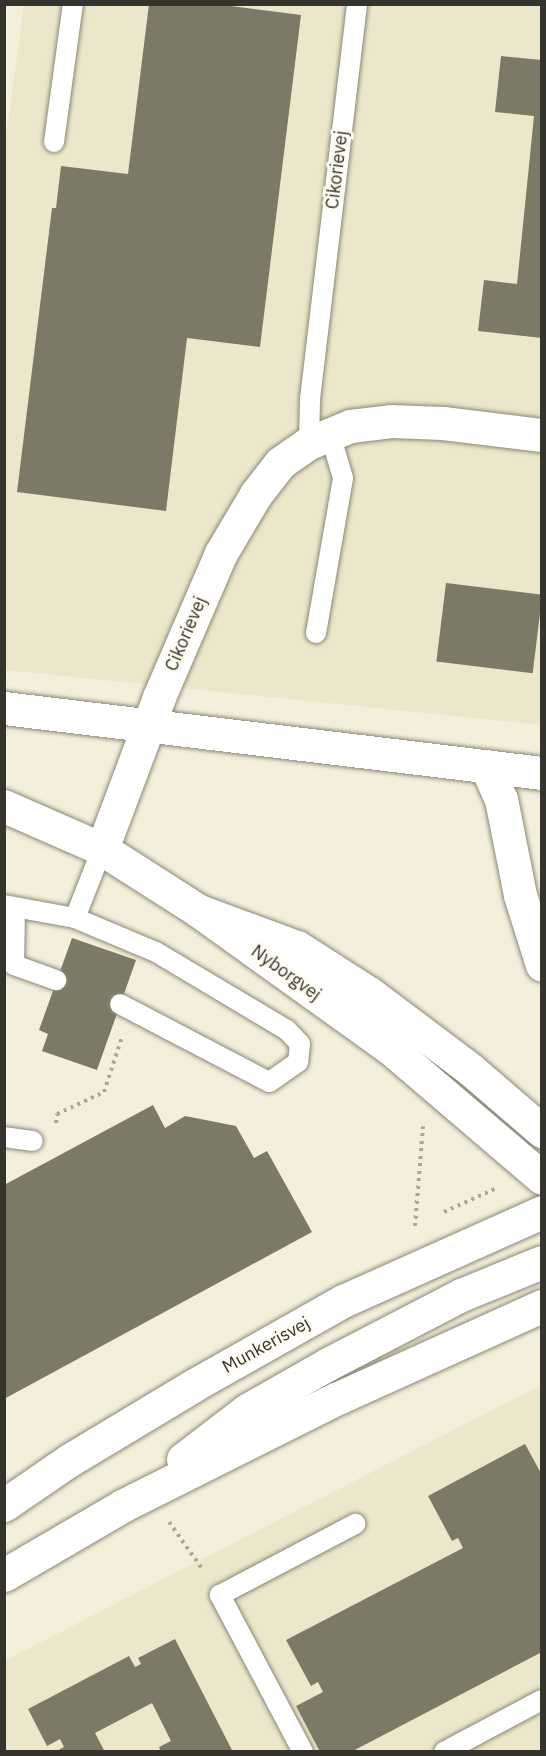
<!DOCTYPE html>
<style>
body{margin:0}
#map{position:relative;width:546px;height:1756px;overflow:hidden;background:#f3efdb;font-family:"IBM Plex Sans",sans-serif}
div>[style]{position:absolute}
.built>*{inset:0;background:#ece7cb}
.building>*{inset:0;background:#7c7967;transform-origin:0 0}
.path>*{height:4px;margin-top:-2px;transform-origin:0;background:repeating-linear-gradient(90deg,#a9a697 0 3px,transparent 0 7.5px)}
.roads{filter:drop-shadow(0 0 2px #8b8875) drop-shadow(0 0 2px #8b8875)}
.service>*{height:20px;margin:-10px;padding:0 10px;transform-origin:10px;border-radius:10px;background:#fff}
.minor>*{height:33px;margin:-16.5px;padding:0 16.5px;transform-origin:16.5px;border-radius:16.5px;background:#fff}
.tertiary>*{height:33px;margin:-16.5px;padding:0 16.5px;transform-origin:16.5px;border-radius:16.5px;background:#fff}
.secondary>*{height:33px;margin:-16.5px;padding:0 16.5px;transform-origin:16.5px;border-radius:16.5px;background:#fff}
span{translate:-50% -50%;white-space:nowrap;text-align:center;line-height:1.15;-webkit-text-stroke:6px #fefcf0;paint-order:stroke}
.street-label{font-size:18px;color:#35342c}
.frame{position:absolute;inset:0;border:6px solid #35342c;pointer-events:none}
</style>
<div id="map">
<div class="built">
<div style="clip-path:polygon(24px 5px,541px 5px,541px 725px,5px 670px,4px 152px)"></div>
<div style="clip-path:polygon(541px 1385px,541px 1751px,5px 1751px,4px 1661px)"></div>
</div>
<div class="building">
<div style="clip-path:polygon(149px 4px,215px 4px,301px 15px,260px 347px,187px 338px,166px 511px,17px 492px,52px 208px,56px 208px,61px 166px,128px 174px)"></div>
<div style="clip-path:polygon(501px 56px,542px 60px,542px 338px,478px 331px,484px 280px,517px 284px,534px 116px,495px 112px)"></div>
<div style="left:446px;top:583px;width:97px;height:79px;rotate:7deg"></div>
<div style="clip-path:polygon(72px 938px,136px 960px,97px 1070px,42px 1051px,48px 1034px,39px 1030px)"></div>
<div style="clip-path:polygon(153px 1105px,165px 1128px,185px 1116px,236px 1126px,254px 1158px,267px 1151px,312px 1232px,4px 1399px,4px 1185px)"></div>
<div style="clip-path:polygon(525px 1444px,542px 1475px,542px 1652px,351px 1752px,320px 1752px,296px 1706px,323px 1692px,318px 1682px,311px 1686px,286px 1640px,463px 1548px,458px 1538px,452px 1541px,428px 1496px)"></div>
<div style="clip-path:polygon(175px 1639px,233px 1752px,161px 1752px,159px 1747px,171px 1741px,152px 1703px,95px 1733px,105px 1752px,55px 1752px,64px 1747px,60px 1739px,47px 1746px,28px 1709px,129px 1656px,135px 1667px,141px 1664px,138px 1658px)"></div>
</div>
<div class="path">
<div style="left:56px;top:1123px;width:9px;rotate:-84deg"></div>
<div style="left:57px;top:1114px;width:52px;rotate:-25.1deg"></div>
<div style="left:104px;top:1092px;width:58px;rotate:-71.9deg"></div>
<div style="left:444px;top:1212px;width:58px;rotate:-24.4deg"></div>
<div style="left:415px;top:1226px;width:100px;rotate:-85.4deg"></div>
<div style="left:169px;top:1522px;width:59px;rotate:54.7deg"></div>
</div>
<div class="roads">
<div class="service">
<div style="left:54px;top:142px;width:139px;rotate:-82.2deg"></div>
<div style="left:309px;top:443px;width:44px;rotate:-88.7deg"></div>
<div style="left:310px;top:399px;width:398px;rotate:-83.2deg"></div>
<div style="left:316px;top:633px;width:157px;rotate:-80.1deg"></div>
<div style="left:343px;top:478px;width:46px;rotate:-106.5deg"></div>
<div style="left:4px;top:905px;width:72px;rotate:10.4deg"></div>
<div style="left:75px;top:918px;width:74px;rotate:-68.6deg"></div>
<div style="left:15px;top:909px;width:56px;rotate:91deg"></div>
<div style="left:14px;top:965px;width:45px;rotate:19.7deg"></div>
<div style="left:75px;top:918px;width:88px;rotate:22.8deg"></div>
<div style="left:156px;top:952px;width:152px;rotate:30.8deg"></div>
<div style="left:287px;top:1030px;width:19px;rotate:47deg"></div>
<div style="left:300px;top:1044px;width:18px;rotate:96deg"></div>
<div style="left:298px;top:1062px;width:35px;rotate:145deg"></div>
<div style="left:269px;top:1082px;width:168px;rotate:-152.4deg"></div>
<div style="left:4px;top:1137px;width:29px;rotate:8deg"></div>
<div style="left:303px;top:1752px;width:178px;rotate:-117.9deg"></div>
<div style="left:220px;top:1595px;width:153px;rotate:-27.7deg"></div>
<div style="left:444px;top:1752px;width:111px;rotate:-28deg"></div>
</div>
<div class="minor">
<div style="left:102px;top:849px;width:162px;rotate:-69.4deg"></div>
<div style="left:159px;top:697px;width:157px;rotate:-66.7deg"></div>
<div style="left:221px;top:553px;width:69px;rotate:-59.3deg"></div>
<div style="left:256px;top:494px;width:39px;rotate:-52deg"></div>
<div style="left:280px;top:463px;width:35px;rotate:-35deg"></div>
<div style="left:309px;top:443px;width:44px;rotate:-22.5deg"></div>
<div style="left:350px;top:426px;width:41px;rotate:-7deg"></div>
<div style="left:391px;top:421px;width:52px;rotate:2.2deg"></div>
<div style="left:443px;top:423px;width:100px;rotate:6.9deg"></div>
</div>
<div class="tertiary">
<div style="left:4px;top:708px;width:542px;rotate:6.89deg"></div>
<div style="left:486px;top:766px;width:36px;rotate:66deg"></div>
<div style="left:501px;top:799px;width:98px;rotate:78.8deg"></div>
<div style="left:520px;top:895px;width:73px;rotate:72.6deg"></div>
<div style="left:4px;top:806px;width:107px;rotate:23.7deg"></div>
<div style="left:102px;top:849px;width:115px;rotate:32.6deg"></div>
<div style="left:199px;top:911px;width:235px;rotate:35.7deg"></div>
<div style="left:390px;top:1048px;width:200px;rotate:40.5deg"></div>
</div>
<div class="secondary">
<div style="left:199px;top:911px;width:104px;rotate:20.2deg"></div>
<div style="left:297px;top:947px;width:85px;rotate:32.6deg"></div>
<div style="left:369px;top:993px;width:128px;rotate:37deg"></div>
<div style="left:471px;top:1070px;width:94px;rotate:40.7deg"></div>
<div style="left:183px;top:1459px;width:81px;rotate:-37.4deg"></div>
<div style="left:247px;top:1410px;width:93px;rotate:-29.6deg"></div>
<div style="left:328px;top:1364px;width:150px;rotate:-27.4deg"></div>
<div style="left:461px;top:1295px;width:87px;rotate:-22.2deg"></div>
<div style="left:4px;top:1505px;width:78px;rotate:-34.5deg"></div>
<div style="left:68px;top:1461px;width:149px;rotate:-31deg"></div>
<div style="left:196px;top:1384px;width:169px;rotate:-29.5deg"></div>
<div style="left:343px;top:1301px;width:218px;rotate:-24.1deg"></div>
<div style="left:4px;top:1575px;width:137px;rotate:-30.3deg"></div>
<div style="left:122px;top:1506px;width:241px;rotate:-26.6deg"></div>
<div style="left:338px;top:1398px;width:224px;rotate:-24.3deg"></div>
</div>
</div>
<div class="street-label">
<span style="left:337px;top:170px;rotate:-83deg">Cikorievej</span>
<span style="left:186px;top:634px;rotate:-67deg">Cikorievej</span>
<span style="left:286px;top:973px;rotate:36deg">Nyborgvej</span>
<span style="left:266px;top:1345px;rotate:-29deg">Munkerisvej</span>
</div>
<div class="frame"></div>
</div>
